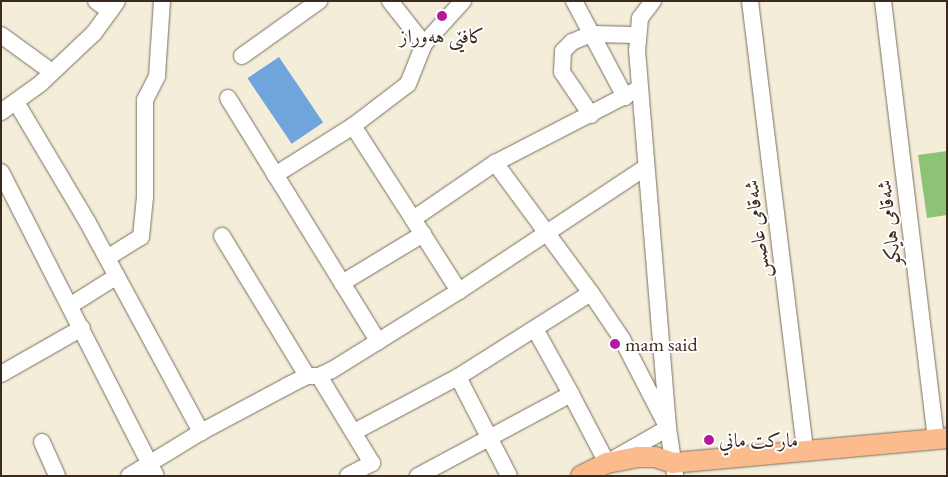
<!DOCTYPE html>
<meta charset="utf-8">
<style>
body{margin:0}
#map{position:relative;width:948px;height:477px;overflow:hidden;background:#f3edd9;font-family:"EB Garamond",Amiri,serif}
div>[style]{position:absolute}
.green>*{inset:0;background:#8dc375}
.water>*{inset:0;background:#70a4dd;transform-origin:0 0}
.roads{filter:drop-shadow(0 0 1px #7b6e5f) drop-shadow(0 0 1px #7b6e5f)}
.minor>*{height:16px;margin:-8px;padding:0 8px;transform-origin:8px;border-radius:8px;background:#fff}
.major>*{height:20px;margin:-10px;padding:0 10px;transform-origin:10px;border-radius:10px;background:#fbbb8d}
.dots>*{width:14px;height:14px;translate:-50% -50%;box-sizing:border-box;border:2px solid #fff;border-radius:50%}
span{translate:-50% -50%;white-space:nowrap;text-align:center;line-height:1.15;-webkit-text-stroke:4px #fff;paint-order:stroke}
.poi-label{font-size:20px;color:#3b2a1e}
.left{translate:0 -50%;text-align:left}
.street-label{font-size:20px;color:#3b2a1e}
.frame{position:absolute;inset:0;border:2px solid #3b2a1e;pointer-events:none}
</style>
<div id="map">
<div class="green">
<div style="clip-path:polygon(947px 151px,947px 215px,927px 218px,918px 155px)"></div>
</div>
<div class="water">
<div style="left:279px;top:57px;width:79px;height:38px;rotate:56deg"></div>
</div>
<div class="roads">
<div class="minor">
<div style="left:96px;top:1px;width:17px;rotate:36deg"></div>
<div style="left:390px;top:1px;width:55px;rotate:51.7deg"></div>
<div style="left:574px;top:1px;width:109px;rotate:62deg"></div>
<div style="left:653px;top:1px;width:21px;rotate:127deg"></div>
<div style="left:640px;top:18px;width:32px;rotate:95deg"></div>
<div style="left:637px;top:50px;width:379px;rotate:85.3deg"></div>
<div style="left:668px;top:428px;width:47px;rotate:81.3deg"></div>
<div style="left:750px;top:1px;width:453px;rotate:83deg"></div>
<div style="left:883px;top:1px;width:441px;rotate:83.1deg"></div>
<div style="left:1px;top:35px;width:63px;rotate:36deg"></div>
<div style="left:242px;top:56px;width:95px;rotate:-35.5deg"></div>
<div style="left:228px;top:98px;width:286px;rotate:58.3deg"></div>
<div style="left:16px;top:102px;width:141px;rotate:59.2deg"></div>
<div style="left:88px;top:223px;width:238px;rotate:61.6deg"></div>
<div style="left:1px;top:112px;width:48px;rotate:-35.7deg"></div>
<div style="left:40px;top:84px;width:74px;rotate:-43.4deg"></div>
<div style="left:94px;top:33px;width:39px;rotate:-54deg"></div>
<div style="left:591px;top:115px;width:52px;rotate:-124deg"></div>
<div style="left:562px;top:72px;width:21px;rotate:-87deg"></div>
<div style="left:563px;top:51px;width:13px;rotate:-45deg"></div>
<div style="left:572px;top:42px;width:21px;rotate:-23deg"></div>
<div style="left:591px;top:34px;width:46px;rotate:1.2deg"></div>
<div style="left:1px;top:172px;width:341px;rotate:63deg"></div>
<div style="left:275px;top:175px;width:92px;rotate:-32.1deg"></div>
<div style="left:413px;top:219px;width:111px;rotate:-122.8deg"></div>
<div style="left:353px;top:126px;width:69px;rotate:-37.4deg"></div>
<div style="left:408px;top:84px;width:43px;rotate:-68.2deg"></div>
<div style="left:424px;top:44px;width:58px;rotate:-47.8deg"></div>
<div style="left:222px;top:236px;width:164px;rotate:58.7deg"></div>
<div style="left:107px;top:258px;width:40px;rotate:-32deg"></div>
<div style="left:141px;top:237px;width:40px;rotate:-84.3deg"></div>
<div style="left:145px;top:197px;width:97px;rotate:-90deg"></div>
<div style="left:145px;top:100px;width:27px;rotate:-63deg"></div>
<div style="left:157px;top:76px;width:75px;rotate:-86.2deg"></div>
<div style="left:342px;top:283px;width:95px;rotate:-31.2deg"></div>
<div style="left:459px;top:291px;width:85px;rotate:-122.6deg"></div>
<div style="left:413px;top:219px;width:99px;rotate:-34.3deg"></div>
<div style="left:591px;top:293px;width:162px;rotate:-126.4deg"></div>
<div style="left:495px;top:163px;width:163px;rotate:-27.3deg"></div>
<div style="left:71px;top:305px;width:54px;rotate:-32.2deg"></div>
<div style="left:535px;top:329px;width:74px;rotate:61deg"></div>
<div style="left:1px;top:374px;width:93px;rotate:-29.6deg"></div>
<div style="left:319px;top:376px;width:102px;rotate:58.7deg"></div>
<div style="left:372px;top:463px;width:27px;rotate:152deg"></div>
<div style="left:458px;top:377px;width:111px;rotate:62.7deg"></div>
<div style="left:354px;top:432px;width:118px;rotate:-27.9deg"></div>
<div style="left:458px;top:377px;width:157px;rotate:-32.3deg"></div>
<div style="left:591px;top:293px;width:55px;rotate:56deg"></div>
<div style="left:622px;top:339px;width:100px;rotate:62.7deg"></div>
<div style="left:668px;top:428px;width:70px;rotate:150.2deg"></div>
<div style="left:607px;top:463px;width:78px;rotate:-117.6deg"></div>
<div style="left:571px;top:394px;width:174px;rotate:151.8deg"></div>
<div style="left:42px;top:442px;width:37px;rotate:66deg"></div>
<div style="left:129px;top:476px;width:84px;rotate:-31.4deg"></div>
<div style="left:201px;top:432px;width:98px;rotate:-28.1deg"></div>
<div style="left:287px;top:386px;width:22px;rotate:-27deg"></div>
<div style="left:307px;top:376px;width:12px"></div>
<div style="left:319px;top:376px;width:14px;rotate:-25deg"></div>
<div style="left:332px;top:370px;width:150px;rotate:-31.9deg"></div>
<div style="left:459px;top:291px;width:224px;rotate:-33.5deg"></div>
</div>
<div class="major">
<div style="left:581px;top:476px;width:29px;rotate:-27deg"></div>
<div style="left:607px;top:463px;width:32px;rotate:-11deg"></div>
<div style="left:638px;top:457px;width:17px"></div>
<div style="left:655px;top:457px;width:19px;rotate:18deg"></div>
<div style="left:673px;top:463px;width:275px;rotate:-5.2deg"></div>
</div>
</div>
<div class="dots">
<div style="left:442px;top:16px;background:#b5179e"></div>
<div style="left:615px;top:344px;background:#b5179e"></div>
<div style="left:709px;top:440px;background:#b5179e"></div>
</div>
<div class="poi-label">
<span style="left:442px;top:36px">کافێی هەوراز</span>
<span class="left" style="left:625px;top:344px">mam said</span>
<span class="left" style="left:719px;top:440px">مارکت ماني</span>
</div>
<div class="street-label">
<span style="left:889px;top:223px;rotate:-97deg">شه‌قامی هایكو</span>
<span style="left:757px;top:229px;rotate:-97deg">شه‌قامی عاصس</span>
</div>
<div class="frame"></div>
</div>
